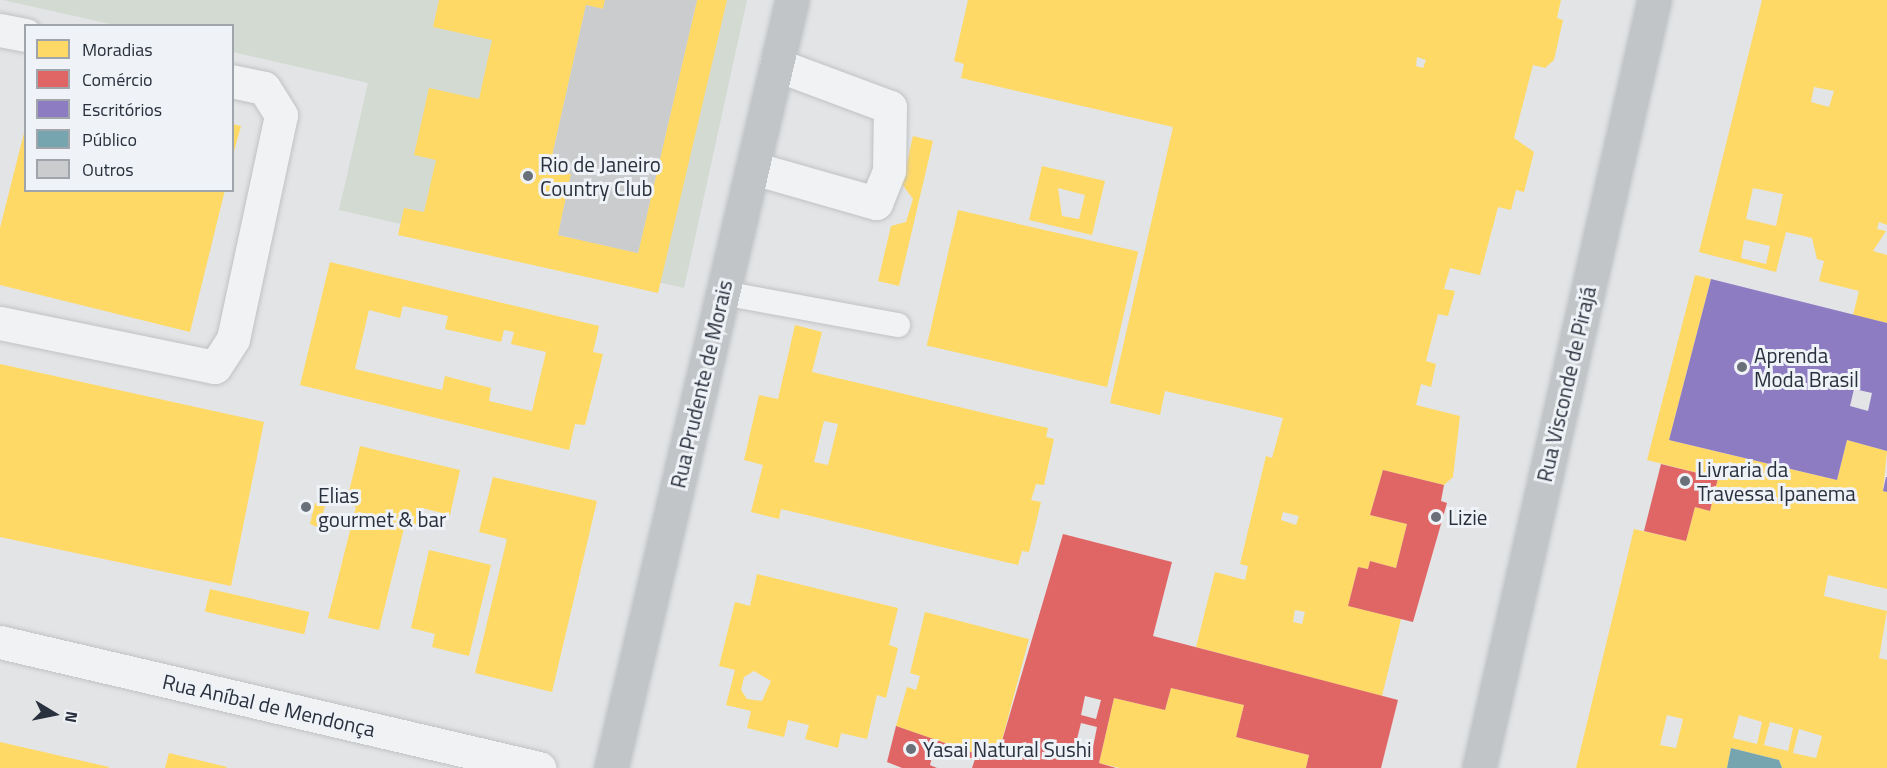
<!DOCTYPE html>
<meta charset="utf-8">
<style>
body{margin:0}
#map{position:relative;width:1887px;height:768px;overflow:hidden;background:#e2e4e6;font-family:"Titillium Web",sans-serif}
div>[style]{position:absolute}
.green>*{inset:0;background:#d2dad2}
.homes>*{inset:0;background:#ffd966;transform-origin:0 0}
.shops>*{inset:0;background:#e06666}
.offices>*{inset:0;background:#8e7cc3}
.public>*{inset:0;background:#76a5af}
.building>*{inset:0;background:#caccce}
.roads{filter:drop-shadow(0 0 2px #c0c2c4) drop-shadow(0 0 2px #c0c2c4)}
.service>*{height:24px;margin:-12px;padding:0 12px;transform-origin:12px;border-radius:12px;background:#f1f2f3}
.minor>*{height:33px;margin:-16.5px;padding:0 16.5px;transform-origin:16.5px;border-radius:16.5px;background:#f1f2f3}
.secondary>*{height:33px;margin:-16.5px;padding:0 16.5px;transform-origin:16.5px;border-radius:16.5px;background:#c2c5c8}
.dots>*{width:16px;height:16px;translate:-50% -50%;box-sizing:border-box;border:3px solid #eff2f6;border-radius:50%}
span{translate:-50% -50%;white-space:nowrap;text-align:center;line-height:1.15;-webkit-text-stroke:6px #eff2f6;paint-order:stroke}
.poi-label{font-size:21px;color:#29313e}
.left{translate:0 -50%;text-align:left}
.street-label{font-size:21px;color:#29313e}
.legend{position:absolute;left:24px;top:24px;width:210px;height:168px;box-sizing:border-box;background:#eff2f6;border:2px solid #a0a5ac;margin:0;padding:8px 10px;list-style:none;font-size:18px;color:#29313e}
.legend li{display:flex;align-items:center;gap:12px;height:30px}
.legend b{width:30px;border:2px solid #a0a5ac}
.north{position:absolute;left:24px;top:684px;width:60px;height:60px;-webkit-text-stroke:4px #eff2f6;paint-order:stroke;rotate:100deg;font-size:16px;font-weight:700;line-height:24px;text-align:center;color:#29313e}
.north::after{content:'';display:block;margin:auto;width:21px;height:27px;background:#29313e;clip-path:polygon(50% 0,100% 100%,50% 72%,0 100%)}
</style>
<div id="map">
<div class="green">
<div style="clip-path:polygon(3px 0,747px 0,684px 288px,339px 210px,368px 83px,233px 52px,232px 26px,115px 25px)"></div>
</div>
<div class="homes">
<div style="clip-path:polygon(439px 0,605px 0,603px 9px,586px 5px,549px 170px,571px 174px,558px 235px,638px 253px,697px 0,727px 0,658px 293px,398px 235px,404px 208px,424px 212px,436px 160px,414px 155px,429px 88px,479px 99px,492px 40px,433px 27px)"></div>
<div style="clip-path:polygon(evenodd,968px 0,1561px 0,1557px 18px,1563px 20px,1554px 60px,1545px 68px,1533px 65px,1514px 138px,1534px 152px,1524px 192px,1516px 190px,1511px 210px,1498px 207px,1480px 275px,1450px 268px,1444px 289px,1455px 291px,1448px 316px,1438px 314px,1426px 361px,1436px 364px,1431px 387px,1421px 384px,1416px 405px,1460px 416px,1453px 477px,1444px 485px,1383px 470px,1370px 515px,1407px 524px,1396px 568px,1370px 561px,1368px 569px,1358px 567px,1348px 606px,1401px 619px,1382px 696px,1196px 647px,1215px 572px,1245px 580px,1248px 566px,1240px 564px,1266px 456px,1272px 458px,1283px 418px,1165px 391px,1160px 415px,1110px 403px,1173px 127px,961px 78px,964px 64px,954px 61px,968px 0,1417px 57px,1426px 60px,1423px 68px,1416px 66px,1417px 57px,968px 0,1283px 512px,1299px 516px,1296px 525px,1281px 520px,1283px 512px,968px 0,1295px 610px,1305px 612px,1302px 624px,1293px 622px,1295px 610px)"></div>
<div style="clip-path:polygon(evenodd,1762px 0,1887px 0,1887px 225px,1879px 222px,1877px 229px,1886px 231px,1873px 251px,1887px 255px,1887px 323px,1853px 315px,1859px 291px,1819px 281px,1824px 261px,1817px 259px,1812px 238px,1786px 232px,1776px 272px,1699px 252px,1762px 0,1814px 87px,1834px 91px,1829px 107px,1811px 102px,1814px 87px,1762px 0,1753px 188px,1783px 194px,1776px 226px,1746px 219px,1753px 188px,1762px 0,1744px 240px,1770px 246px,1766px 264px,1741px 258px,1744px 240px)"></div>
<div style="clip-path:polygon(232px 124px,241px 126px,233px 155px,232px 155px)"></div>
<div style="clip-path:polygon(25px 129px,26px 190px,225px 190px,190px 332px,0 285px,0 228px)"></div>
<div style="clip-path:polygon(913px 136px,933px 141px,899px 286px,878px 281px,891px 226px,906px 222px,913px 199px,902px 184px)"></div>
<div style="clip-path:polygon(evenodd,1042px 166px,1105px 181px,1092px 235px,1029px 220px,1042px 166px,1058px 188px,1085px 195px,1079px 219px,1062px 216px,1058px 188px)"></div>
<div style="left:958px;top:210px;width:185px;height:139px;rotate:13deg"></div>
<div style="clip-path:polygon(evenodd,330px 262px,599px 326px,593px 352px,603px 354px,585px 425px,575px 424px,569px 450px,300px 385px,330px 262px,403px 306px,448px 316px,445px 329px,501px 342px,504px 330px,514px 332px,511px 344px,546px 352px,532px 411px,489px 401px,491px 388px,445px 376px,442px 390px,355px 369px,369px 310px,400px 318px,403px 306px)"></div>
<div style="clip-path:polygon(evenodd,1695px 275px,1711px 279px,1669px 440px,1837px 480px,1847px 440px,1887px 451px,1883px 491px,1887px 492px,1887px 589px,1828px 575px,1824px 596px,1887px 611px,1879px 658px,1887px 660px,1887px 768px,1782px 768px,1779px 760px,1731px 748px,1727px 768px,1576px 768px,1634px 529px,1686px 541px,1695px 507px,1710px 511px,1718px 478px,1647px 460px,1695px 275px,1667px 715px,1683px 719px,1676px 748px,1660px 745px,1667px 715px,1695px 275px,1739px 715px,1762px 722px,1757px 744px,1733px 738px,1739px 715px,1695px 275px,1770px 722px,1793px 728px,1788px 751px,1764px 745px,1770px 722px,1695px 275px,1799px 729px,1822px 736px,1816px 758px,1793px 753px,1799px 729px)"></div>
<div style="clip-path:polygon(evenodd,795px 325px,822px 332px,812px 372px,1048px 428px,1046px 437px,1054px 439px,1044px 485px,1036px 484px,1031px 500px,1041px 502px,1029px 552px,1022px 551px,1018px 565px,781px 509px,779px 519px,751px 512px,763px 465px,744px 460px,759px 395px,778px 399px,795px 325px,824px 421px,838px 424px,828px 465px,814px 462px,824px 421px)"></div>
<div style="clip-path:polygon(0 364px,264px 422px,231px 586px,0 537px)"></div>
<div style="clip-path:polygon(360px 446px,460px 470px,450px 515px,422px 508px,417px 527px,405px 524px,379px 630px,328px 618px,356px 507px,346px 504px)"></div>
<div style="clip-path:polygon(493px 477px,597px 501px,552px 692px,475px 673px,507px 539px,479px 532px)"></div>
<div style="clip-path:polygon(315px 503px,325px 506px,319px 528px,310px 524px)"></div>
<div style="clip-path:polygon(429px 550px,491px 565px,469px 656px,432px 647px,435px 634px,411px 628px)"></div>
<div style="clip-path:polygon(evenodd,757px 574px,898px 608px,889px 645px,898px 648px,886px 698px,877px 695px,867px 739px,841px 733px,838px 748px,805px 739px,809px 725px,788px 720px,784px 737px,747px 728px,751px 711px,726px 705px,735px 670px,719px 666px,735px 602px,750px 606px,757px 574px,754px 671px,771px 681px,762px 701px,747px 699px,741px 690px,744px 677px,754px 671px)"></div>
<div style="left:210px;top:589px;width:102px;height:23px;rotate:13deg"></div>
<div style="clip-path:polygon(925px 612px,1029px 639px,999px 751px,979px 746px,977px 754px,896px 726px,907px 687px,916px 690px,920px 676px,910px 673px)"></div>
<div style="clip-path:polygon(1171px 688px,1244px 705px,1236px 737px,1309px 755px,1306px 768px,1120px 768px,1099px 763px,1114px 698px,1165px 710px)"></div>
<div style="clip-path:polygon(0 742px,109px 767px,109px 768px,0 768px)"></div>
<div style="clip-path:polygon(169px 753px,227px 767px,226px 768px,165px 768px)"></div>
</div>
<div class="shops">
<div style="clip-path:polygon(1661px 464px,1718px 478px,1710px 511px,1695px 507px,1686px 541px,1644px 531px)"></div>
<div style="clip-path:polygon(1383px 470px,1444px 485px,1441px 501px,1447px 503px,1413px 622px,1348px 606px,1358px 567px,1368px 569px,1370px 561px,1396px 568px,1407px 524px,1370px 515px)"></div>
<div style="clip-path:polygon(evenodd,1063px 534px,1172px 562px,1153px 636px,1398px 700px,1381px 768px,1306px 768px,1309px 755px,1236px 737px,1244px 705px,1171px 688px,1165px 710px,1114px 698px,1099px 763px,1116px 768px,972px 768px,975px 759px,934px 749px,930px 765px,937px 768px,902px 768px,887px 762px,896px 726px,977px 754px,979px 746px,999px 751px,1063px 534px,1085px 696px,1101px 700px,1096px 719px,1081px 715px,1085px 696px,1063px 534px,1081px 723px,1097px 727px,1093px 747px,1076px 743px,1081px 723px)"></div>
</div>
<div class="offices">
<div style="clip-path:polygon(evenodd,1711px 279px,1887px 323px,1887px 451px,1847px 440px,1837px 480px,1669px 440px,1711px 279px,1854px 389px,1872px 393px,1868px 411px,1850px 406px,1854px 389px)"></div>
<div style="clip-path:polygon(1886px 477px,1887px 477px,1887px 492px,1883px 491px)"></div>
</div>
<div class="public">
<div style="clip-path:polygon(1731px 748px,1779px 760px,1782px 768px,1727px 768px)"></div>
</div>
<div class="building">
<div style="clip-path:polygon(605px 0,697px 0,638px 253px,558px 235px,571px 174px,549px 170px,586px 5px,603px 9px)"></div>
</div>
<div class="roads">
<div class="service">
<div style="left:723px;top:293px;width:178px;rotate:10.4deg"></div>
</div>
<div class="minor">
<div style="left:0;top:30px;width:26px;rotate:11deg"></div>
<div style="left:753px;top:168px;width:128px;rotate:15.9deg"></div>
<div style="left:876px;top:203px;width:35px;rotate:-68deg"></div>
<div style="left:889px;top:170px;width:63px;rotate:-89.1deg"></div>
<div style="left:890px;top:107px;width:121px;rotate:-159.6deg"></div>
<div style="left:0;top:323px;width:219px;rotate:11.6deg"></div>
<div style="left:215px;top:367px;width:33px;rotate:-57deg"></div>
<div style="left:233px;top:339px;width:229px;rotate:-77.9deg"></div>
<div style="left:281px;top:115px;width:32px;rotate:-122deg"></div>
<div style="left:264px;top:88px;width:33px;rotate:-168deg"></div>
<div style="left:0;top:642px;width:554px;rotate:13.16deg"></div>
</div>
<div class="secondary">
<div style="left:611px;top:768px;width:789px;rotate:-76.74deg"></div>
<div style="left:1479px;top:768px;width:788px;rotate:-77.16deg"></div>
</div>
</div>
<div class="dots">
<div style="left:528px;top:176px;background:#6a7079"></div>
<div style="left:1742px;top:367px;background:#6a7079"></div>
<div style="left:1685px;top:481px;background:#6a7079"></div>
<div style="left:306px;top:507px;background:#6a7079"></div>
<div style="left:1436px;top:517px;background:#6a7079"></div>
<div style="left:911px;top:749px;background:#6a7079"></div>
</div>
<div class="poi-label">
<span class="left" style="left:540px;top:176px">Rio de Janeiro<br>Country Club</span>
<span class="left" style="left:1754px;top:367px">Aprenda<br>Moda Brasil</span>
<span class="left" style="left:1697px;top:481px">Livraria da<br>Travessa Ipanema</span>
<span class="left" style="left:318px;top:507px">Elias<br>gourmet &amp; bar</span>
<span class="left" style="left:1448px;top:517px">Lizie</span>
<span class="left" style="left:923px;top:749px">Yasai Natural Sushi</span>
</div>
<div class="street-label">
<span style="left:701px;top:384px;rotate:-77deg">Rua Prudente de Morais</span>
<span style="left:1566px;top:384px;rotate:-77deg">Rua Visconde de Pirajá</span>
<span style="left:269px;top:705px;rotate:13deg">Rua Aníbal de Mendonça</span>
</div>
<ul class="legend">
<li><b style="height:16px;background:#ffd966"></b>Moradias</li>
<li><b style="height:16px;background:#e06666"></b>Comércio</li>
<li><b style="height:16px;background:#8e7cc3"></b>Escritórios</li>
<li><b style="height:16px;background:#76a5af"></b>Público</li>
<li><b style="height:16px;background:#caccce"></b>Outros</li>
</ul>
<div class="north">N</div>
</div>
